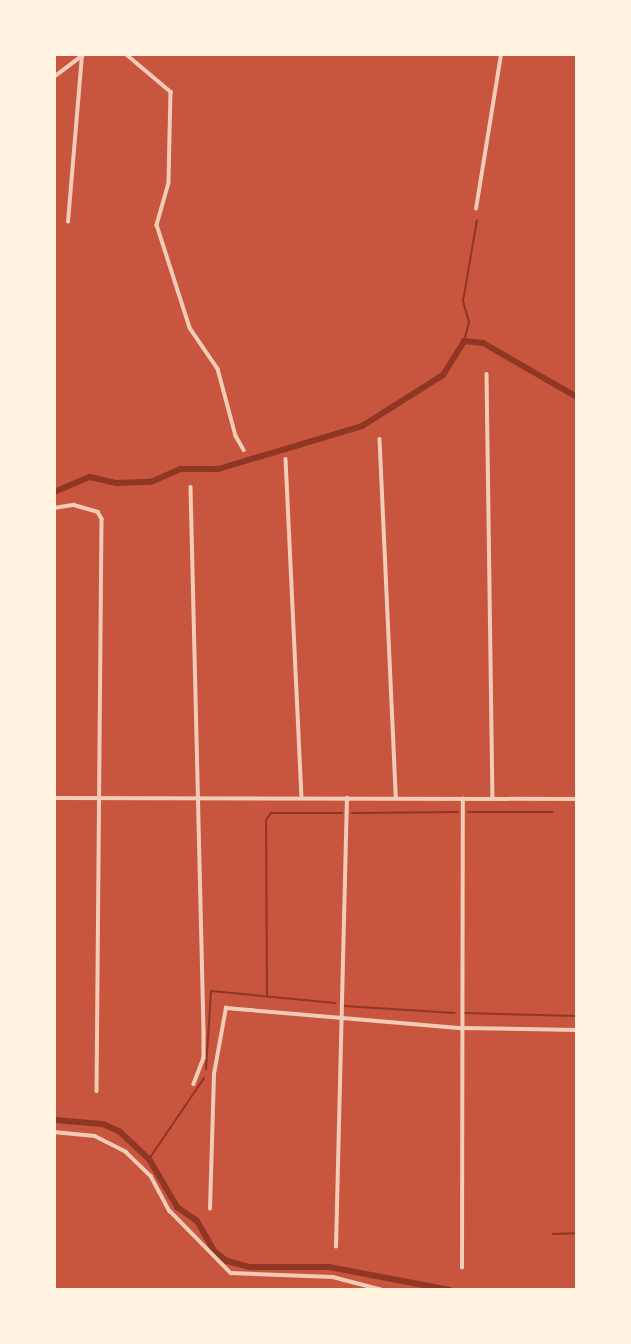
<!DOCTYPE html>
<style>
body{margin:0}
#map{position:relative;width:631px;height:1344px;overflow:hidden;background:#c8553d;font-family:"Nunito Sans",sans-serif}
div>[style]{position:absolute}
.stream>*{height:2px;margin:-1px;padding:0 1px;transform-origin:1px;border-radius:1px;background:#8f3625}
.canal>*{height:6px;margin:-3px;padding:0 3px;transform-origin:3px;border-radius:3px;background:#8f3625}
.minor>*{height:3.5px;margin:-1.75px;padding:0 1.75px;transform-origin:1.75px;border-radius:1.75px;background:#f1ccb7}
span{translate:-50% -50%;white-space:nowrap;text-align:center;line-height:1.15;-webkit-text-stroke:5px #fff3e0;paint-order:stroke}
.frame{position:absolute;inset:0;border:56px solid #fff3e0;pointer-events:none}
</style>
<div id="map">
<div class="stream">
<div style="left:464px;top:341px;width:20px;rotate:-75deg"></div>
<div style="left:469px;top:322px;width:22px;rotate:-106deg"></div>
<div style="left:463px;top:301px;width:82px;rotate:-80.2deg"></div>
<div style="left:468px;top:812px;width:85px"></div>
<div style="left:352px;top:813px;width:106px;rotate:-0.5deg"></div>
<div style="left:267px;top:996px;width:176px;rotate:-90.3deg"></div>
<div style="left:266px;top:820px;width:9px;rotate:-54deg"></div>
<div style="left:271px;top:813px;width:71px"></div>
<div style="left:344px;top:1006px;width:111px;rotate:3.6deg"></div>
<div style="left:465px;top:1013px;width:112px;rotate:1.5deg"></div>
<div style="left:206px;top:1069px;width:78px;rotate:-86.3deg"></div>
<div style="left:211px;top:991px;width:125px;rotate:5.5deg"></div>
<div style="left:149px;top:1159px;width:98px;rotate:-55.8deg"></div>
<div style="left:553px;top:1234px;width:24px;rotate:-2deg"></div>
</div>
<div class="canal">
<div style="left:54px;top:492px;width:39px;rotate:-23deg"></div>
<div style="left:90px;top:477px;width:28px;rotate:13deg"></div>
<div style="left:117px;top:483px;width:34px;rotate:-2deg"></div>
<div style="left:151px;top:482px;width:32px;rotate:-24deg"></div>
<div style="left:180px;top:469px;width:38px"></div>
<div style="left:218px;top:469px;width:150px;rotate:-16.6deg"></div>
<div style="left:362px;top:426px;width:96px;rotate:-32.2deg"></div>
<div style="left:443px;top:375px;width:40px;rotate:-58deg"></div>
<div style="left:464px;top:341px;width:19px;rotate:6deg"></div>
<div style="left:483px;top:343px;width:108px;rotate:29.9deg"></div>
<div style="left:54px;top:1120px;width:49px;rotate:4.7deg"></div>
<div style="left:103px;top:1124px;width:17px;rotate:24deg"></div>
<div style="left:119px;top:1131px;width:41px;rotate:43deg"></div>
<div style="left:149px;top:1159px;width:56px;rotate:59.7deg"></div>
<div style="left:177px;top:1207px;width:24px;rotate:35deg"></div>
<div style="left:197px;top:1221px;width:36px;rotate:60deg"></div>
<div style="left:215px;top:1252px;width:15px;rotate:37deg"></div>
<div style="left:227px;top:1261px;width:23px;rotate:15deg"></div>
<div style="left:249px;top:1267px;width:80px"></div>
<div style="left:329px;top:1267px;width:123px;rotate:10.8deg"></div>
</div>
<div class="minor">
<div style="left:126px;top:54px;width:59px;rotate:40.2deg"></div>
<div style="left:171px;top:92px;width:91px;rotate:91.3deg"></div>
<div style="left:169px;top:183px;width:44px;rotate:105.9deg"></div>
<div style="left:157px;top:225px;width:108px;rotate:72.2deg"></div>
<div style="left:190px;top:328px;width:50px;rotate:55.7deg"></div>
<div style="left:218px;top:369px;width:69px;rotate:75deg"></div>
<div style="left:236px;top:436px;width:16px;rotate:60deg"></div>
<div style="left:54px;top:77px;width:39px;rotate:-37deg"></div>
<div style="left:476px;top:209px;width:157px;rotate:-80.8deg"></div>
<div style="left:68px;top:222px;width:168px;rotate:-85.2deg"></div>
<div style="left:487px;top:374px;width:425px;rotate:89.2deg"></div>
<div style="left:380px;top:439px;width:358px;rotate:87.4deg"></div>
<div style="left:286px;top:459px;width:337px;rotate:87.3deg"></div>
<div style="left:191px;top:487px;width:545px;rotate:88.63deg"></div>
<div style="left:204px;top:1032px;width:26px;rotate:90deg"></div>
<div style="left:204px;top:1058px;width:28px;rotate:111deg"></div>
<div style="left:54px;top:508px;width:20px;rotate:-9deg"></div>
<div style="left:74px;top:505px;width:25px;rotate:16deg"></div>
<div style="left:98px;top:512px;width:8px;rotate:60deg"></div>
<div style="left:102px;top:519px;width:572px;rotate:90.5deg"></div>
<div style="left:54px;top:798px;width:523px;rotate:0.11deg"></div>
<div style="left:54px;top:1132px;width:41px;rotate:5.6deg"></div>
<div style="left:95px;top:1136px;width:35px;rotate:27deg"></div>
<div style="left:126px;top:1152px;width:35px;rotate:44deg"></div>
<div style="left:151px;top:1176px;width:40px;rotate:62deg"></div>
<div style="left:170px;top:1211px;width:87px;rotate:45.5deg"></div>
<div style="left:231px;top:1273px;width:102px;rotate:2.2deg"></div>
<div style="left:333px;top:1277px;width:52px;rotate:14.6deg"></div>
<div style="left:210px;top:1209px;width:135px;rotate:-88.3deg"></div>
<div style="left:214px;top:1074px;width:67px;rotate:-79.7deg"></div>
<div style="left:226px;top:1008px;width:236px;rotate:4.9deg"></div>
<div style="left:461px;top:1028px;width:116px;rotate:1deg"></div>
<div style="left:336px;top:1247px;width:449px;rotate:-88.6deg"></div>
<div style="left:462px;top:1268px;width:469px;rotate:-89.9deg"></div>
</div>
<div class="frame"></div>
</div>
